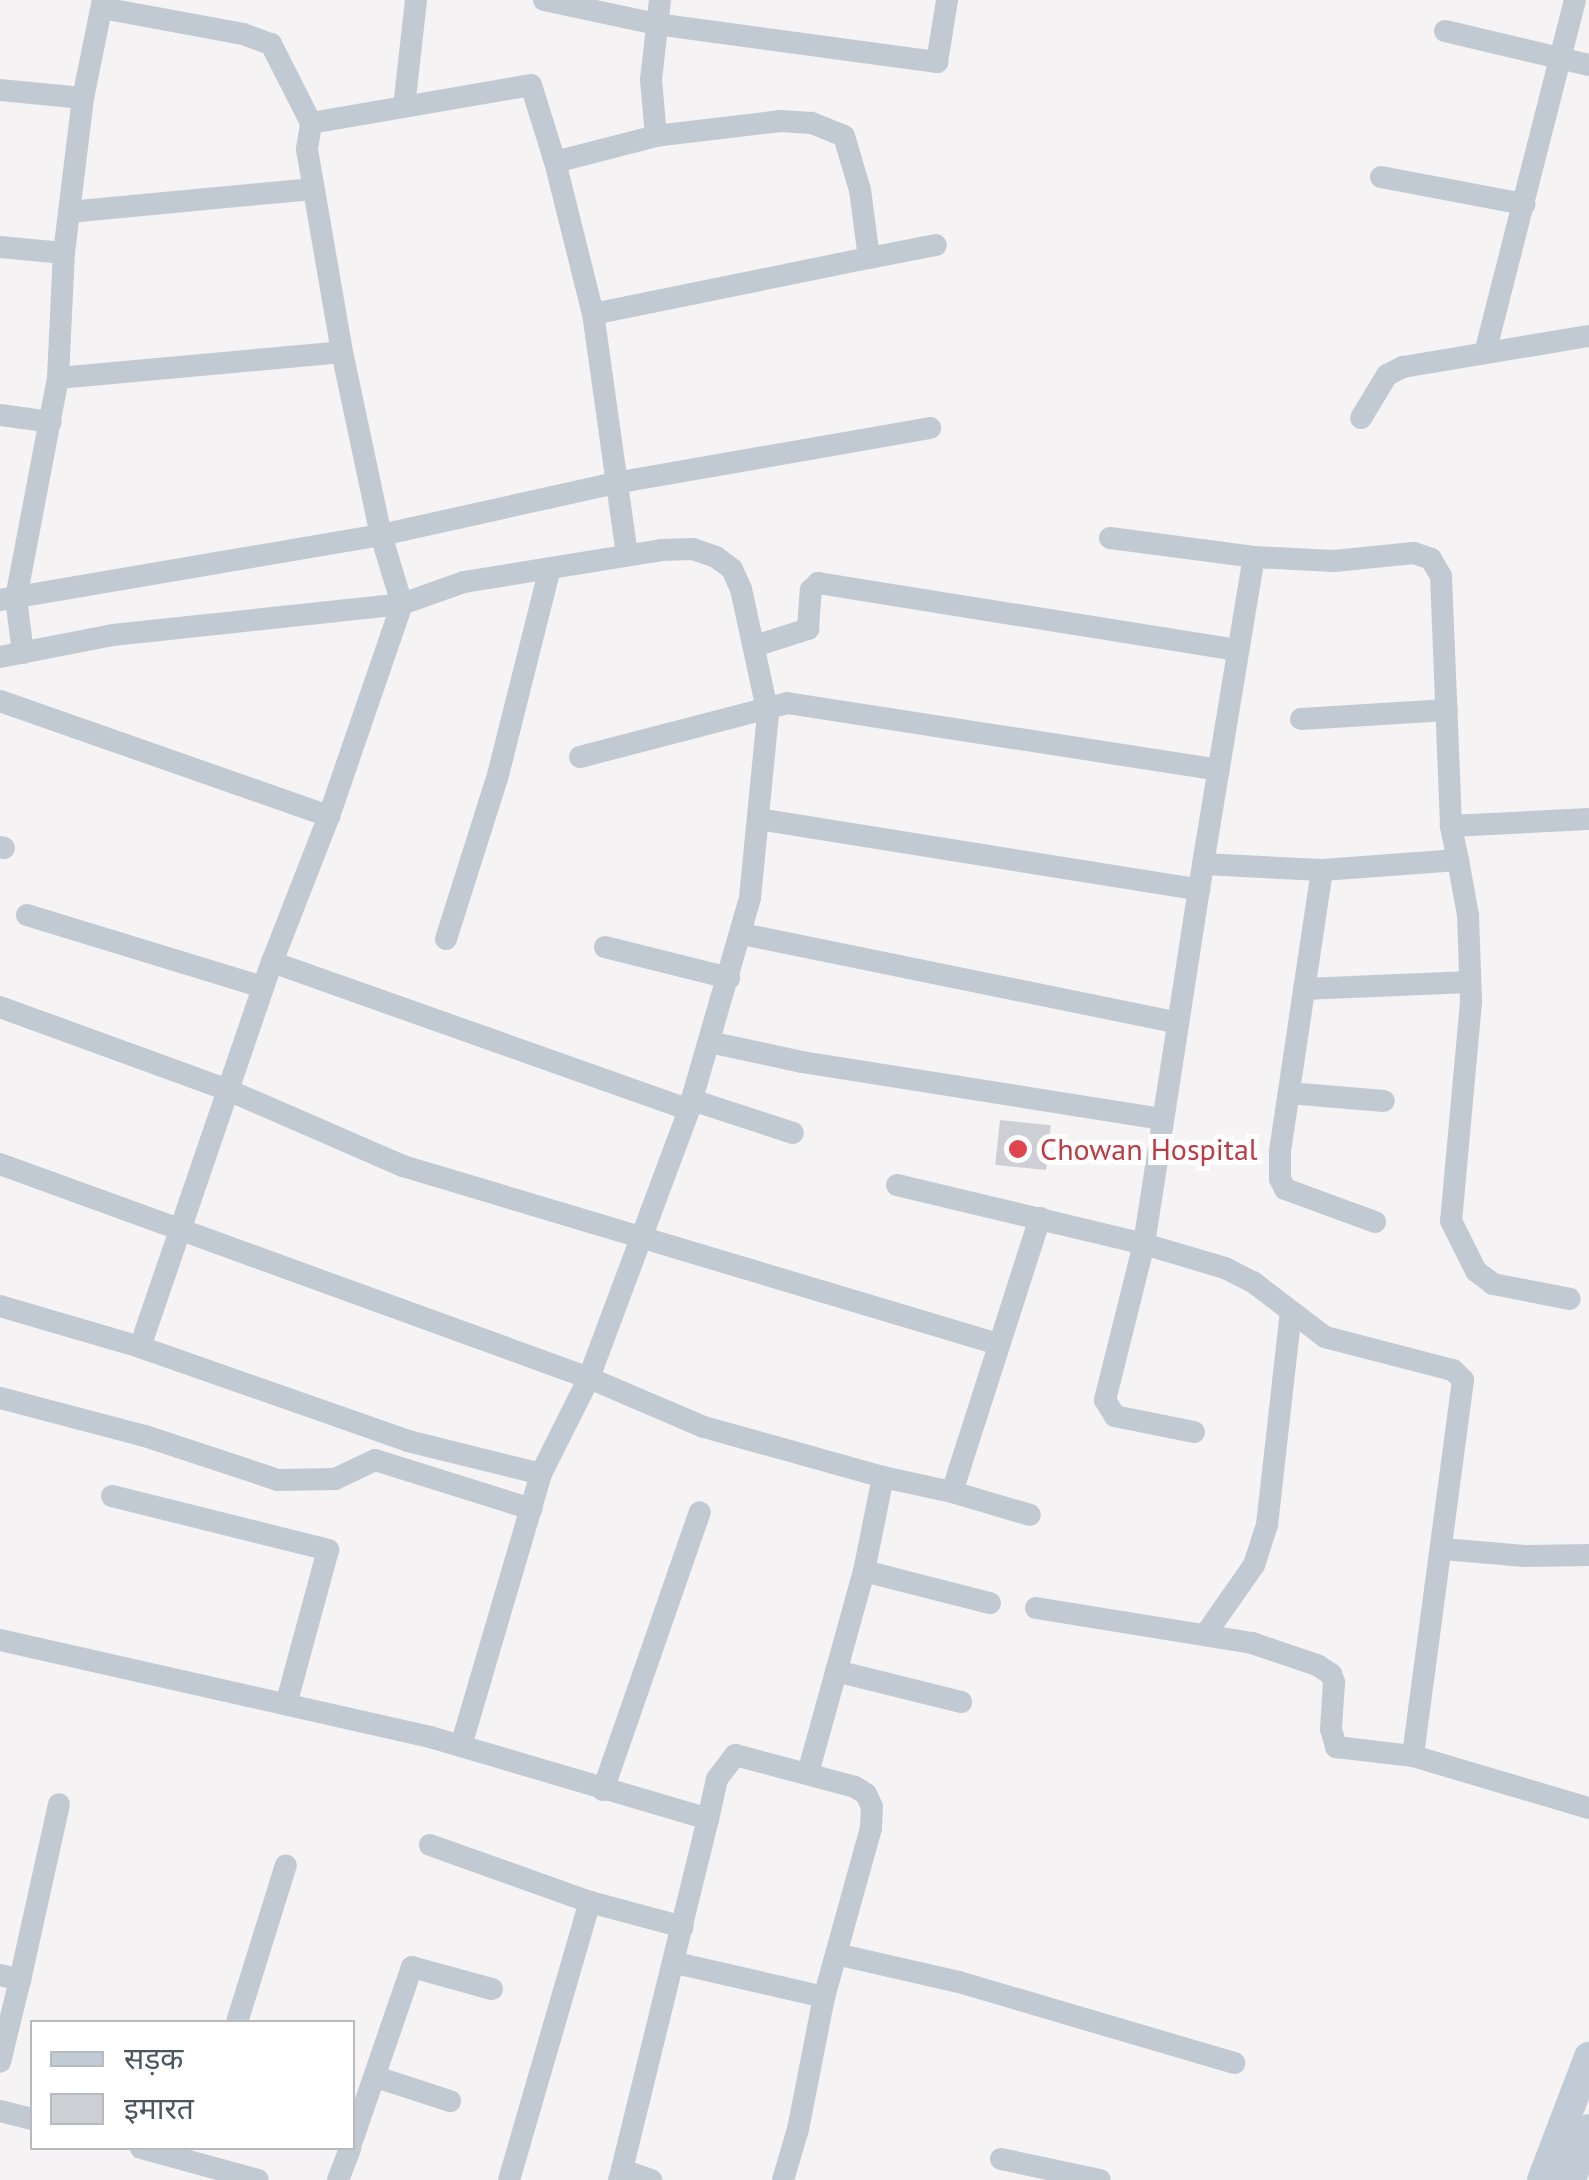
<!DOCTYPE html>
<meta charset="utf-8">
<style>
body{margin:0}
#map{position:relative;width:1589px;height:2180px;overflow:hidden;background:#f5f3f3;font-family:"PT Sans","Noto Sans Devanagari",sans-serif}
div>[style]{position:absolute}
.building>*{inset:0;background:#cdcfd5;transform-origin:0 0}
.minor>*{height:22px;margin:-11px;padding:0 11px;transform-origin:11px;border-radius:11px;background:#c1cad2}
.secondary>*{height:30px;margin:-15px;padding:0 15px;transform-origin:15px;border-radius:15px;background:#c1cbd6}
.dots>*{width:28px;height:28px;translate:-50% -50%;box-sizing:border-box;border:5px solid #fff;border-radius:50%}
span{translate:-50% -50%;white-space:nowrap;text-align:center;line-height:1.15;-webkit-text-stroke:10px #fff;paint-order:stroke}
.health-label{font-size:30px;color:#be3a42}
.left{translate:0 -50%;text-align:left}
.legend{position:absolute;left:30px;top:2020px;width:325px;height:130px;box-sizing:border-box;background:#fff;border:2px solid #b7bbc0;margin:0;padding:12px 18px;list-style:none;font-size:30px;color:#4a5661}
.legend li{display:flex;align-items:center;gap:20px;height:50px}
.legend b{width:50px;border:2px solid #b7bbc0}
</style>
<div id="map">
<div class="building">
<div style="left:1000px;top:1120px;width:51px;height:45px;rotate:6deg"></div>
</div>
<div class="minor">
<div style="left:544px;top:0;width:115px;rotate:12.1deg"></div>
<div style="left:656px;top:24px;width:284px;rotate:7.7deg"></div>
<div style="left:937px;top:62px;width:63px;rotate:-80.8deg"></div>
<div style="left:102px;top:8px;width:143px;rotate:10.4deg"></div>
<div style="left:243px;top:34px;width:30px;rotate:20deg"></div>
<div style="left:271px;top:44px;width:89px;rotate:63.1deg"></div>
<div style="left:1445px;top:31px;width:148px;rotate:13.3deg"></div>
<div style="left:0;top:90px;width:83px;rotate:5.5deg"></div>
<div style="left:83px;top:98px;width:100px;rotate:-78.5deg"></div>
<div style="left:404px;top:107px;width:108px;rotate:-83.6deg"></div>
<div style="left:1381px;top:177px;width:146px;rotate:10.7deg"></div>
<div style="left:69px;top:212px;width:245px;rotate:-5.4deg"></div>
<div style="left:0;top:247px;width:64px;rotate:5.4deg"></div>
<div style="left:869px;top:258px;width:68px;rotate:-11deg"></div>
<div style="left:593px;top:314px;width:282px;rotate:-11.5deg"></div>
<div style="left:869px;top:258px;width:69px;rotate:-97.5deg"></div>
<div style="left:860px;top:190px;width:56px;rotate:-106.5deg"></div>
<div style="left:844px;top:136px;width:35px;rotate:-158deg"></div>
<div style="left:811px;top:123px;width:30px;rotate:-176deg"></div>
<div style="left:781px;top:121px;width:126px;rotate:173.2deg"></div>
<div style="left:342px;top:352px;width:206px;rotate:-99.8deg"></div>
<div style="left:307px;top:149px;width:26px;rotate:-81deg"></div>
<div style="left:311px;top:123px;width:223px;rotate:-9.8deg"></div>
<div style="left:531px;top:85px;width:81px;rotate:72.7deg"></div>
<div style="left:1485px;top:353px;width:364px;rotate:-75.7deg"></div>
<div style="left:58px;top:378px;width:285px;rotate:-5.2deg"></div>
<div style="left:342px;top:352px;width:187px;rotate:78deg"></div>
<div style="left:381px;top:535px;width:72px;rotate:73.1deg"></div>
<div style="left:402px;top:604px;width:224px;rotate:109deg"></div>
<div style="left:329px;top:816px;width:157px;rotate:111.3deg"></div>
<div style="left:0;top:415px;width:51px;rotate:7.8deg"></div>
<div style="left:1361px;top:418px;width:50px;rotate:-58.8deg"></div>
<div style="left:1387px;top:375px;width:18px;rotate:-27deg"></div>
<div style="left:1403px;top:367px;width:189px;rotate:-9.5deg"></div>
<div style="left:1110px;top:538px;width:145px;rotate:7.5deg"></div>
<div style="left:1254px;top:557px;width:80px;rotate:2.9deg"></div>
<div style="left:1334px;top:561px;width:80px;rotate:-5.7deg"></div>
<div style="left:1414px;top:553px;width:18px;rotate:19deg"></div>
<div style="left:1431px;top:559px;width:20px;rotate:60deg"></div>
<div style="left:1441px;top:576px;width:250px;rotate:87.7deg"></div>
<div style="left:1451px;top:826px;width:138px;rotate:-2.9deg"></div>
<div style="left:627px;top:555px;width:243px;rotate:-98deg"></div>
<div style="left:593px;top:314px;width:157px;rotate:-104deg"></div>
<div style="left:555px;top:162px;width:104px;rotate:-14.4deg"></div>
<div style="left:656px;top:136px;width:56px;rotate:-95.1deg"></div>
<div style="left:651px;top:80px;width:81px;rotate:-83.6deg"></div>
<div style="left:0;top:600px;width:387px;rotate:-9.7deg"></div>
<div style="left:381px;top:535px;width:240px;rotate:-12.5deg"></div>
<div style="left:615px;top:483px;width:320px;rotate:-9.9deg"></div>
<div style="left:755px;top:646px;width:56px;rotate:-17.8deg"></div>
<div style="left:808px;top:629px;width:39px;rotate:-86deg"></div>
<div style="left:811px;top:590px;width:10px;rotate:-45deg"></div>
<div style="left:818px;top:583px;width:425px;rotate:9.1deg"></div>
<div style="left:23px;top:653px;width:55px;rotate:-97.3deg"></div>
<div style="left:16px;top:598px;width:224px;rotate:-79.2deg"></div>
<div style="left:58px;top:378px;width:125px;rotate:-87.3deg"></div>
<div style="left:64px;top:253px;width:156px;rotate:-83deg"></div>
<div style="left:0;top:657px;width:115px;rotate:-11deg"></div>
<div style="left:113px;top:635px;width:291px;rotate:-6.1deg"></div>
<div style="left:402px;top:604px;width:66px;rotate:-19.5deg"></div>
<div style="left:464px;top:582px;width:200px;rotate:-9.2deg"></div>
<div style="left:661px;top:550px;width:32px;rotate:-2deg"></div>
<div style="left:693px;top:549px;width:24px;rotate:19deg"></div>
<div style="left:716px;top:557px;width:20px;rotate:37deg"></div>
<div style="left:732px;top:569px;width:22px;rotate:66deg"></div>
<div style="left:741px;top:589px;width:128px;rotate:77.8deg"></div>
<div style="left:768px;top:714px;width:185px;rotate:95.6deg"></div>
<div style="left:750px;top:898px;width:221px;rotate:106.1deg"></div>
<div style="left:689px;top:1110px;width:286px;rotate:110.5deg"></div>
<div style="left:589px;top:1378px;width:107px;rotate:116.6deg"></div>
<div style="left:541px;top:1474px;width:283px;rotate:106.4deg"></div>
<div style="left:0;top:701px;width:349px;rotate:19.3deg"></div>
<div style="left:1301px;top:719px;width:146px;rotate:-3.5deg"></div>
<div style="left:580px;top:757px;width:214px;rotate:-14.6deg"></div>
<div style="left:787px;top:703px;width:437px;rotate:8.8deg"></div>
<div style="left:758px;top:819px;width:447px;rotate:9.1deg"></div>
<div style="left:1199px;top:890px;width:26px;rotate:-81deg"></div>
<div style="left:1203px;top:864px;width:119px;rotate:2.9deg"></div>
<div style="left:1322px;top:870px;width:136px;rotate:-4.2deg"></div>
<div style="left:1458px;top:860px;width:35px;rotate:-102deg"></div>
<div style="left:0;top:847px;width:4px;rotate:14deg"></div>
<div style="left:1458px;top:860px;width:56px;rotate:79.7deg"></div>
<div style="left:1468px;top:915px;width:87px;rotate:88deg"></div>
<div style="left:1471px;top:1002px;width:220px;rotate:95.2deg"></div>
<div style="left:1451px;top:1221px;width:56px;rotate:63.4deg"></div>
<div style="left:1476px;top:1271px;width:21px;rotate:37deg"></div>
<div style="left:1493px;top:1284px;width:78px;rotate:11deg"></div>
<div style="left:1203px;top:864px;width:311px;rotate:-80.6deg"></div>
<div style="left:1322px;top:870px;width:285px;rotate:98.5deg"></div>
<div style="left:1280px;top:1152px;width:27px;rotate:90deg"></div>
<div style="left:1280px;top:1179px;width:11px;rotate:63deg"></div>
<div style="left:1285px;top:1189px;width:96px;rotate:20.1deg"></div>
<div style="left:27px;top:915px;width:246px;rotate:17deg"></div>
<div style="left:742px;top:934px;width:445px;rotate:11.5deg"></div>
<div style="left:446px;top:939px;width:172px;rotate:-72.4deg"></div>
<div style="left:498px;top:775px;width:213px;rotate:-75.9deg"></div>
<div style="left:605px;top:947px;width:128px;rotate:14deg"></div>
<div style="left:1304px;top:989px;width:166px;rotate:-2.4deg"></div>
<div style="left:0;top:1007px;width:243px;rotate:20deg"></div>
<div style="left:228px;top:1090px;width:191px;rotate:23.5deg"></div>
<div style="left:403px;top:1166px;width:621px;rotate:16.66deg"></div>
<div style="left:709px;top:1042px;width:95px;rotate:12.1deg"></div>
<div style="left:802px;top:1062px;width:365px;rotate:9deg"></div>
<div style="left:1289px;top:1093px;width:95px;rotate:4.8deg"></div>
<div style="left:692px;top:1100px;width:106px;rotate:18.1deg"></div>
<div style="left:0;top:1164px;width:627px;rotate:19.97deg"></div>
<div style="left:589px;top:1378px;width:125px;rotate:23.1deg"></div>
<div style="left:704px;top:1427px;width:186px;rotate:15.6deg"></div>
<div style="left:883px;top:1477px;width:96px;rotate:101.4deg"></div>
<div style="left:864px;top:1571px;width:210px;rotate:105.5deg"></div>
<div style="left:897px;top:1185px;width:254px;rotate:13.4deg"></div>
<div style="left:1144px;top:1244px;width:358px;rotate:-81.2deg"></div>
<div style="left:0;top:1306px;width:146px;rotate:16.3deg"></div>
<div style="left:140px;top:1347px;width:284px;rotate:19.3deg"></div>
<div style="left:408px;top:1441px;width:137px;rotate:13.9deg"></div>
<div style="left:140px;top:1347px;width:407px;rotate:-71.1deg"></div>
<div style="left:272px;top:962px;width:442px;rotate:19.5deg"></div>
<div style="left:0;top:1398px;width:150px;rotate:14.7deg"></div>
<div style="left:145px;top:1436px;width:140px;rotate:18.3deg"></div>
<div style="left:278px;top:1480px;width:57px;rotate:-1deg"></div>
<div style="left:335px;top:1479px;width:44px;rotate:-25.4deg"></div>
<div style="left:375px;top:1460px;width:164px;rotate:17.4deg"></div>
<div style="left:1194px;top:1432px;width:81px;rotate:-168.6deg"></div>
<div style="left:1115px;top:1416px;width:19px;rotate:-122deg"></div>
<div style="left:1105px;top:1400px;width:161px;rotate:-76deg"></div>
<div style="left:1144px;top:1244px;width:84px;rotate:16.5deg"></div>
<div style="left:1225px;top:1268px;width:31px;rotate:27deg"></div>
<div style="left:1253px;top:1282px;width:91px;rotate:37.4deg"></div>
<div style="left:1325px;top:1337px;width:132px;rotate:14.5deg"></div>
<div style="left:1453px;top:1370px;width:14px;rotate:45deg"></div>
<div style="left:1463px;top:1380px;width:379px;rotate:97.6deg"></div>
<div style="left:883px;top:1477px;width:71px;rotate:12.3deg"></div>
<div style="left:952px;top:1492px;width:288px;rotate:-72.2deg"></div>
<div style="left:952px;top:1492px;width:81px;rotate:16.4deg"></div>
<div style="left:112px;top:1496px;width:223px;rotate:14deg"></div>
<div style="left:328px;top:1550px;width:156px;rotate:105.2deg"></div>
<div style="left:1443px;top:1549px;width:82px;rotate:4.9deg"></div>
<div style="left:1525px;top:1556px;width:64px;rotate:-0.9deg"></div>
<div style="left:864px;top:1571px;width:130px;rotate:14.3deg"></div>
<div style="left:1036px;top:1608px;width:219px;rotate:9.2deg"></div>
<div style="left:1252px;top:1643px;width:69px;rotate:18.7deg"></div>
<div style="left:1317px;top:1665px;width:17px;rotate:33deg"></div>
<div style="left:1331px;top:1674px;width:9px;rotate:69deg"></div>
<div style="left:1334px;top:1682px;width:47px;rotate:93.7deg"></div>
<div style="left:1331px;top:1729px;width:19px;rotate:74deg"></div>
<div style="left:1336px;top:1747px;width:78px;rotate:6.7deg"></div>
<div style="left:1413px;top:1756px;width:184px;rotate:16.5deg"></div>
<div style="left:1205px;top:1635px;width:85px;rotate:-55deg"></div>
<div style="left:1254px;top:1565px;width:42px;rotate:-72deg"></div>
<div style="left:1267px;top:1525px;width:215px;rotate:-83.6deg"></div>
<div style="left:0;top:1640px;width:441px;rotate:12.7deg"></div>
<div style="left:430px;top:1737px;width:290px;rotate:16.4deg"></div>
<div style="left:708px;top:1819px;width:361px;rotate:103.8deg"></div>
<div style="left:836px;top:1671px;width:129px;rotate:13.9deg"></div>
<div style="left:603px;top:1790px;width:294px;rotate:-70.8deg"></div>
<div style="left:708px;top:1819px;width:41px;rotate:-77.3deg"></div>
<div style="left:717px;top:1779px;width:30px;rotate:-53deg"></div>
<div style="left:735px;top:1755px;width:124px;rotate:14.9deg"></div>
<div style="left:855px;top:1787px;width:13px;rotate:32deg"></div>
<div style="left:866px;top:1794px;width:14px;rotate:65deg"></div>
<div style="left:872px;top:1807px;width:21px;rotate:93deg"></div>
<div style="left:871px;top:1828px;width:175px;rotate:105.5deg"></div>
<div style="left:824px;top:1997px;width:135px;rotate:101.1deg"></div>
<div style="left:798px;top:2129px;width:53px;rotate:106.4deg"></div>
<div style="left:430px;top:1845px;width:170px;rotate:19.6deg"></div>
<div style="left:590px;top:1902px;width:96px;rotate:15deg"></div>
<div style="left:836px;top:1954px;width:126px;rotate:12.8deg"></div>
<div style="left:959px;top:1982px;width:287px;rotate:16.4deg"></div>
<div style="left:676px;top:1963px;width:152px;rotate:12.9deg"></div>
<div style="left:0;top:1975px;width:21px;rotate:14deg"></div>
<div style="left:20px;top:1980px;width:84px;rotate:103.7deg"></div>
<div style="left:20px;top:1980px;width:180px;rotate:-77.5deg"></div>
<div style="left:237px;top:2022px;width:164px;rotate:-72.7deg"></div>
<div style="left:376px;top:2077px;width:78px;rotate:18deg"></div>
<div style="left:0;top:2111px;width:33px;rotate:14deg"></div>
<div style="left:352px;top:2141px;width:184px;rotate:-71deg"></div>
<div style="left:412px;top:1967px;width:83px;rotate:15.4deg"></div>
<div style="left:141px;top:2148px;width:121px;rotate:15.3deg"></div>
<div style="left:1001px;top:2159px;width:101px;rotate:12deg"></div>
<div style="left:338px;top:2180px;width:34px;rotate:-69deg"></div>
<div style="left:509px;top:2180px;width:290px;rotate:-73.8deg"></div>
<div style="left:619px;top:2180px;width:10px;rotate:-73deg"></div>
<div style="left:622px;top:2170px;width:31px;rotate:19deg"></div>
</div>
<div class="secondary">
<div style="left:1542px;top:2180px;width:132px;rotate:-69.1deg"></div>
<div style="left:1571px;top:2180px;width:54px;rotate:-70.6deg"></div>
</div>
<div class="dots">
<div style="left:1018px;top:1149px;background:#e0444e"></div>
</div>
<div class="health-label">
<span class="left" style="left:1040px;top:1149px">Chowan Hospital</span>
</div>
<ul class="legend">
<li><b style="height:12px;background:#c1cbd6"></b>सड़क</li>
<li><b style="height:28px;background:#cdcfd5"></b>इमारत</li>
</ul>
</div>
